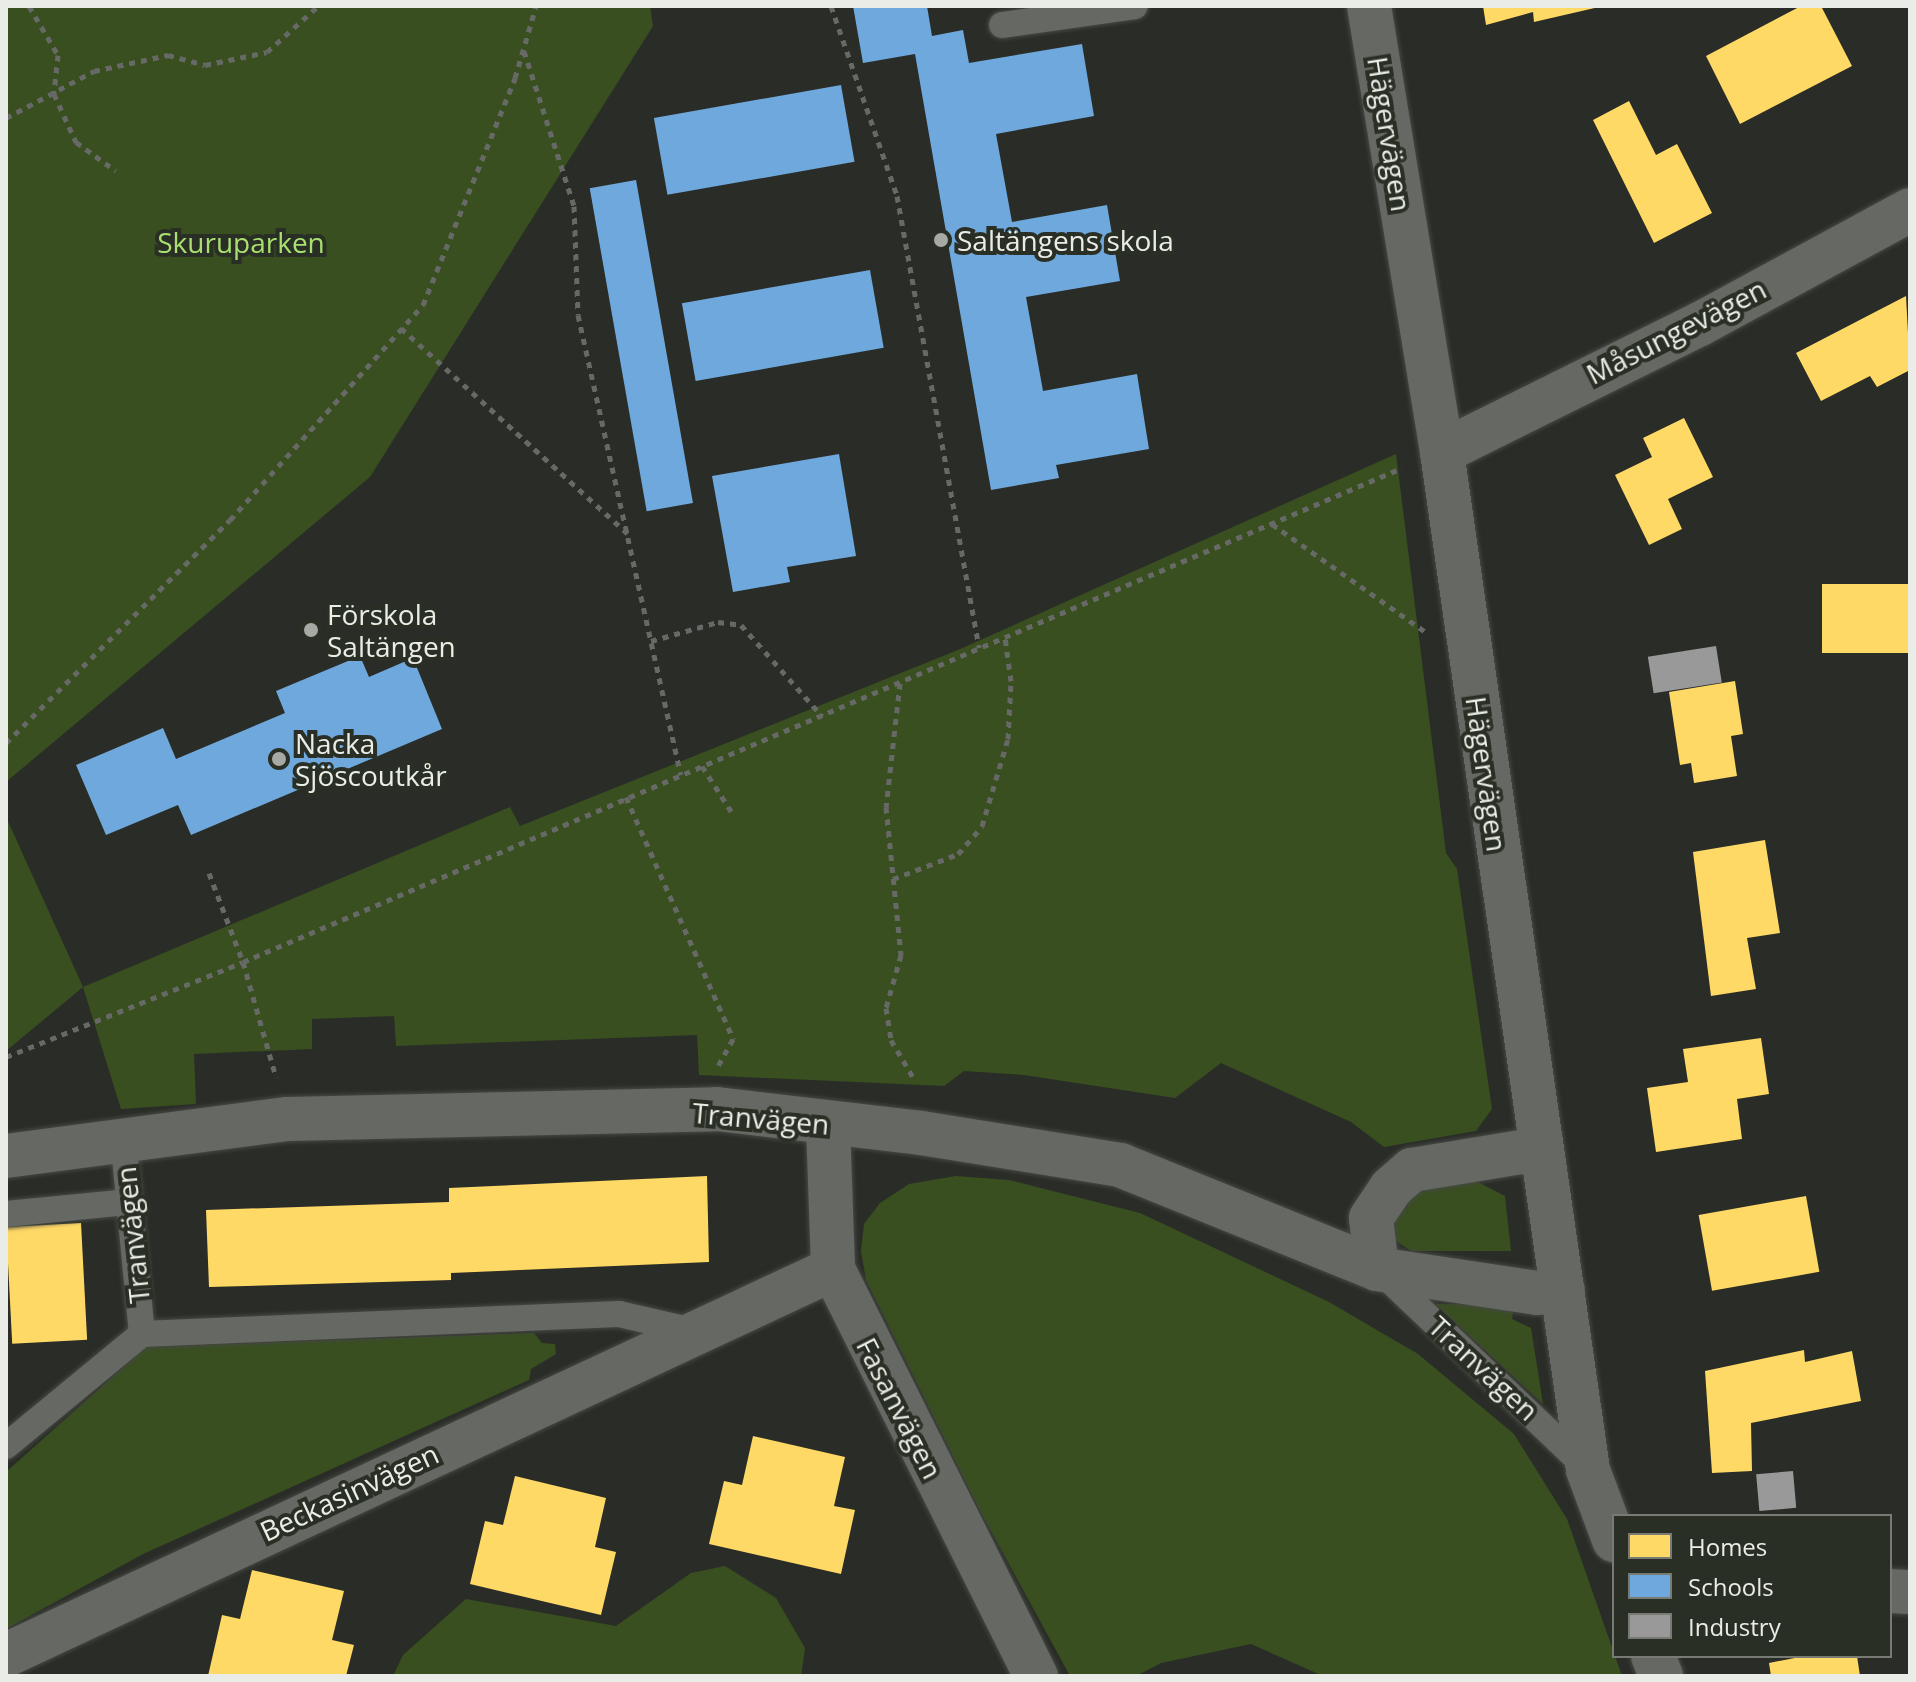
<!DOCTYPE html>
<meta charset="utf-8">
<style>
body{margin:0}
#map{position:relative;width:1916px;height:1682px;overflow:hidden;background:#2a2d27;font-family:"Open Sans",sans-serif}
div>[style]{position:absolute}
.green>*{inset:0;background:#394f20}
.homes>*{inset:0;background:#ffd966;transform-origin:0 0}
.schools>*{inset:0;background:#6fa8dc;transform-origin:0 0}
.industry>*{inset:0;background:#999;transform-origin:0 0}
.path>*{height:5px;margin-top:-2.5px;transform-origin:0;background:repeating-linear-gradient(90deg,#676966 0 6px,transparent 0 12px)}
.roads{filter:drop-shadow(0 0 2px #464844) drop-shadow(0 0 2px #464844)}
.service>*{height:26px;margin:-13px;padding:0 13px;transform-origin:13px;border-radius:13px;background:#666863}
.minor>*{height:44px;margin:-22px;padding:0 22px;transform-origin:22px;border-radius:22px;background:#666863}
.dots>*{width:22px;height:22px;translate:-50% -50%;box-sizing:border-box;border:4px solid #2a2f25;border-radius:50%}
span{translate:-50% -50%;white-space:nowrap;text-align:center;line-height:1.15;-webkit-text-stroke:8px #2a2f25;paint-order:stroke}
.street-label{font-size:28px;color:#eaede7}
.poi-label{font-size:28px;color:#eaede7}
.left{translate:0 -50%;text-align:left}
.park-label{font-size:28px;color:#a8df70}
.frame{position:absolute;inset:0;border:8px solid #eaede7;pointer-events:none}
.legend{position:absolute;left:1612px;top:1514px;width:280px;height:144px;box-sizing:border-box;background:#2a2f25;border:2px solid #777b73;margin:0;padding:10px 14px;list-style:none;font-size:24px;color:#eaede7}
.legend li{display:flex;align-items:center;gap:16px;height:40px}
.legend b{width:40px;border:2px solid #777b73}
</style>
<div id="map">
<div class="green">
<div style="clip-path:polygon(6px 6px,650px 6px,653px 26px,370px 477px,6px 782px)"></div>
<div style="clip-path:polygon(1396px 454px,1446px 853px,1457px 869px,1492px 1109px,1476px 1131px,1384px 1147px,1351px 1122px,1221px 1063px,1175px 1098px,1024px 1075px,964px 1071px,944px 1086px,699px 1075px,697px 1035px,396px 1046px,394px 1016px,312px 1019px,312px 1049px,194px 1054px,196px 1104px,121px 1109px,83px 987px,6px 1051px,6px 817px,83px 987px,510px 807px,520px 826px,958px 650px)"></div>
<div style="clip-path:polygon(956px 1176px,1009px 1180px,1140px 1213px,1329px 1302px,1418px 1354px,1514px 1434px,1567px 1519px,1622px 1676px,1323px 1676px,1251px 1644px,1161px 1663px,1136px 1676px,1070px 1676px,979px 1509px,866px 1280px,861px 1251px,864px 1224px,880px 1203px,909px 1184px)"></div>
<div style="clip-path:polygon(1474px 1180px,1505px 1196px,1511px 1251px,1412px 1251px,1390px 1238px,1394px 1211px,1414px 1193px)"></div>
<div style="clip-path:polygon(1435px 1304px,1514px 1305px,1512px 1319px,1531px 1328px,1543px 1404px)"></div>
<div style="clip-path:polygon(534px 1333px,542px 1343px,555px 1344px,556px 1354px,531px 1369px,529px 1380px,143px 1554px,6px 1629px,6px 1472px,146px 1347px)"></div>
<div style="clip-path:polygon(725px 1566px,776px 1598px,805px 1648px,801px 1676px,393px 1676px,403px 1655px,466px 1599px,616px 1626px,691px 1573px)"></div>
</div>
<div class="homes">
<div style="clip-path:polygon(1483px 6px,1599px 6px,1599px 7px,1534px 22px,1533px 12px,1486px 25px)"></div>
<div style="clip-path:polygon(1801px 6px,1821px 6px,1852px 66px,1740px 124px,1706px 56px)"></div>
<div style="clip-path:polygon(1629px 101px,1656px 155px,1677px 144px,1712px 213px,1654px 243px,1593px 120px)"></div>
<div style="clip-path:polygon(1906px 296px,1910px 370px,1877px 387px,1870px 376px,1821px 401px,1796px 353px)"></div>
<div style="clip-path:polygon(1684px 418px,1713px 477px,1668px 499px,1682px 529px,1649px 545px,1615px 475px,1652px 457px,1643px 438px)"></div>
<div style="left:1910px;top:584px;width:69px;height:88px;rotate:90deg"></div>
<div style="clip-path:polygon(1735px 681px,1743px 734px,1731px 736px,1737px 776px,1694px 783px,1691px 763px,1680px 765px,1669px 692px)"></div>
<div style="clip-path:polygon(1765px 840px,1780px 933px,1747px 938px,1756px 989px,1711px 996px,1693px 852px)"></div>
<div style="clip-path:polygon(1761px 1038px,1769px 1094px,1737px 1099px,1742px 1139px,1656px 1152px,1647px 1088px,1688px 1082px,1683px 1049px)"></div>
<div style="clip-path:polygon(707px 1176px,709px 1262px,451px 1273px,451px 1280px,209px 1287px,206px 1210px,449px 1202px,449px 1188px)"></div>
<div style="left:1806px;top:1196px;width:77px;height:109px;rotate:80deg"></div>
<div style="left:81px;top:1223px;width:117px;height:75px;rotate:87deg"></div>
<div style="clip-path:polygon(1804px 1350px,1805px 1362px,1852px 1351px,1861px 1401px,1751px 1423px,1752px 1471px,1712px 1473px,1705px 1371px)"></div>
<div style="clip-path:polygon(753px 1436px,845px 1457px,834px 1506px,855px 1510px,841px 1574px,709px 1544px,724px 1481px,742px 1485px)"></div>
<div style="clip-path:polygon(515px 1476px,606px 1498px,595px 1547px,616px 1552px,601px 1615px,470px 1584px,485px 1521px,503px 1525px)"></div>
<div style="clip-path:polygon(252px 1570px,344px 1591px,332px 1640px,354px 1645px,346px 1676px,208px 1676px,222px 1615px,240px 1619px)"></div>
<div style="clip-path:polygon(1805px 1656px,1857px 1656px,1860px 1676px,1771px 1676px,1769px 1663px)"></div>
</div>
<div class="schools">
<div style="clip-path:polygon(853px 6px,927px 6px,932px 36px,963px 30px,969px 63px,1082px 44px,1094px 116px,996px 134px,1012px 222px,1107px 205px,1120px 281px,1026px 297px,1043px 391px,1137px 374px,1149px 449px,1056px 465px,1059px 478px,991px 490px,915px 54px,863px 63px)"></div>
<div style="left:841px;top:85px;width:78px;height:190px;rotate:80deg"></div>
<div style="left:636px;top:180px;width:328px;height:47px;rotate:80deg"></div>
<div style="left:870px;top:270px;width:79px;height:191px;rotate:80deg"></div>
<div style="clip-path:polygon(839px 454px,856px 556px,787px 567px,790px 582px,733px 592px,712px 476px)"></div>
<div style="clip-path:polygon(360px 656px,369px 677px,413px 658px,442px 729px,191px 835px,178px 805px,106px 835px,76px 765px,163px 728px,176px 759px,285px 713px,276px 691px)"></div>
</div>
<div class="industry">
<div style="left:1716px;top:646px;width:37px;height:69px;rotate:81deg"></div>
<div style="left:1793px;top:1471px;width:37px;height:37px;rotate:85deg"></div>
</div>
<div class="path">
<div style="left:29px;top:6px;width:57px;rotate:59.4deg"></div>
<div style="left:58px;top:55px;width:39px;rotate:96deg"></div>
<div style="left:54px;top:94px;width:53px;rotate:65.4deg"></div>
<div style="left:76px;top:142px;width:49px;rotate:35.9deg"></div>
<div style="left:831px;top:6px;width:201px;rotate:70.8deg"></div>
<div style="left:897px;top:196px;width:459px;rotate:79.7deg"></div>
<div style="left:524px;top:51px;width:163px;rotate:72.1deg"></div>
<div style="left:574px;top:206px;width:109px;rotate:87.9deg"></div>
<div style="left:578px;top:315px;width:471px;rotate:77.4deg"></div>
<div style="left:6px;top:118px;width:100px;rotate:-28.1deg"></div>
<div style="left:94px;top:71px;width:76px;rotate:-12.2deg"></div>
<div style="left:168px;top:55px;width:38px;rotate:15deg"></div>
<div style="left:205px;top:65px;width:63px;rotate:-11.8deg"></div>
<div style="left:267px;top:52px;width:69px;rotate:-42deg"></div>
<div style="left:401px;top:328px;width:309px;rotate:42.2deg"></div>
<div style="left:1272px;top:524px;width:186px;rotate:35.1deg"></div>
<div style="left:651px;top:641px;width:70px;rotate:-15.8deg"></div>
<div style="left:718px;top:622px;width:23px;rotate:7deg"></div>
<div style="left:741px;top:625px;width:122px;rotate:48.3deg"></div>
<div style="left:900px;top:683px;width:125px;rotate:96.4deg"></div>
<div style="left:886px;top:807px;width:149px;rotate:84.2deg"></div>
<div style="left:901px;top:955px;width:55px;rotate:105.8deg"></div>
<div style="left:886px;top:1008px;width:32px;rotate:81deg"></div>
<div style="left:891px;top:1040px;width:43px;rotate:59.3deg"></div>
<div style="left:6px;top:743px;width:316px;rotate:-44.9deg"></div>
<div style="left:230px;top:520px;width:289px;rotate:-48.1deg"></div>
<div style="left:423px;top:305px;width:245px;rotate:-67.9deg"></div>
<div style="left:515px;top:78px;width:75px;rotate:-73.7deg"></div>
<div style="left:702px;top:766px;width:54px;rotate:57.2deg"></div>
<div style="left:626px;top:797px;width:265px;rotate:66.1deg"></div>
<div style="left:733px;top:1039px;width:31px;rotate:119deg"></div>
<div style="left:209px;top:873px;width:95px;rotate:69.1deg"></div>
<div style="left:243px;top:962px;width:120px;rotate:74deg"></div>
<div style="left:893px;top:879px;width:70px;rotate:-21deg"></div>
<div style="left:958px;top:854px;width:37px;rotate:-49deg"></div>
<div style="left:982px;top:826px;width:91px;rotate:-73.4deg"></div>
<div style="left:1008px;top:739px;width:58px;rotate:-87deg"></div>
<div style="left:1011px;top:681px;width:44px;rotate:-97.8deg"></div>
<div style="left:6px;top:1057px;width:255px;rotate:-21.8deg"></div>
<div style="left:243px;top:962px;width:1260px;rotate:-23.09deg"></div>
</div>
<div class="roads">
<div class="service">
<div style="left:1002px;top:25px;width:134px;rotate:-8.1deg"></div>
<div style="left:123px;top:1137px;width:198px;rotate:84.5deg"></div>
<div style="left:6px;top:1214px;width:124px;rotate:-5.6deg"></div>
<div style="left:1380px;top:1271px;width:284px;rotate:43.6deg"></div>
<div style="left:6px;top:1446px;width:176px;rotate:-39.5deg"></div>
<div style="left:142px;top:1334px;width:477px;rotate:-2.4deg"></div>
<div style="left:619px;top:1314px;width:76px;rotate:12.9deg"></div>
</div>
<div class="minor">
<div style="left:1369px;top:6px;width:452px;rotate:80.7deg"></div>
<div style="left:1442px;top:452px;width:1028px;rotate:81.84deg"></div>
<div style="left:1588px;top:1470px;width:75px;rotate:69.6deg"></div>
<div style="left:1442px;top:452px;width:288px;rotate:-26.4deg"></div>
<div style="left:1700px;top:324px;width:239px;rotate:-28.5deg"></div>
<div style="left:828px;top:1124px;width:145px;rotate:88deg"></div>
<div style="left:833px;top:1269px;width:455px;rotate:63.5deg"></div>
<div style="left:6px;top:1156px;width:284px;rotate:-7.5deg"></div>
<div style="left:288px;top:1119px;width:429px;rotate:-1.3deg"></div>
<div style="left:717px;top:1109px;width:205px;rotate:6.7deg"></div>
<div style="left:921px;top:1133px;width:202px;rotate:9.1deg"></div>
<div style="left:1120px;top:1165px;width:277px;rotate:22deg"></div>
<div style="left:1377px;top:1269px;width:162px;rotate:8.5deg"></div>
<div style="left:1537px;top:1293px;width:26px;rotate:-7deg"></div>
<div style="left:1377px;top:1269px;width:51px;rotate:-96.7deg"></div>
<div style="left:1371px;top:1218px;width:36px;rotate:-56deg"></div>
<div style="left:1391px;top:1188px;width:28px;rotate:-41deg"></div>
<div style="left:1412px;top:1170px;width:129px;rotate:-9.4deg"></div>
<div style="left:1890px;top:1591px;width:20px;rotate:3deg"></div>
<div style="left:6px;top:1655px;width:913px;rotate:-25.02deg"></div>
<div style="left:1653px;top:1656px;width:22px;rotate:68deg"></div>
</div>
</div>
<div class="dots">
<div style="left:941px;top:240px;background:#a7aaa4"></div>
<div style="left:311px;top:630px;background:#a7aaa4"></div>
<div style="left:279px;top:759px;background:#a7aaa4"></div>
</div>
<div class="street-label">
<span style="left:1390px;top:134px;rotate:81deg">Hägervägen</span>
<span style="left:1676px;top:331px;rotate:-27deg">Måsungevägen</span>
<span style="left:1487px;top:774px;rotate:82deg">Hägervägen</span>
<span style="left:761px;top:1118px;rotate:5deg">Tranvägen</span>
<span style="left:132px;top:1235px;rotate:-96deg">Tranvägen</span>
<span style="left:1484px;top:1368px;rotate:43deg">Tranvägen</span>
<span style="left:900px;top:1408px;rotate:63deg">Fasanvägen</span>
<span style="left:349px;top:1492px;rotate:-25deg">Beckasinvägen</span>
</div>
<div class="poi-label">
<span class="left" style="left:957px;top:240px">Saltängens skola</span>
<span class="left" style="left:327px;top:630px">Förskola<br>Saltängen</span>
<span class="left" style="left:295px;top:759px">Nacka<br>Sjöscoutkår</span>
</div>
<div class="park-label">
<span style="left:241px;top:242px">Skuruparken</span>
</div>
<div class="frame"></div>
<ul class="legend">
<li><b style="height:22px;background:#ffd966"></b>Homes</li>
<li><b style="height:22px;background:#6fa8dc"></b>Schools</li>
<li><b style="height:22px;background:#999"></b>Industry</li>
</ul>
</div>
